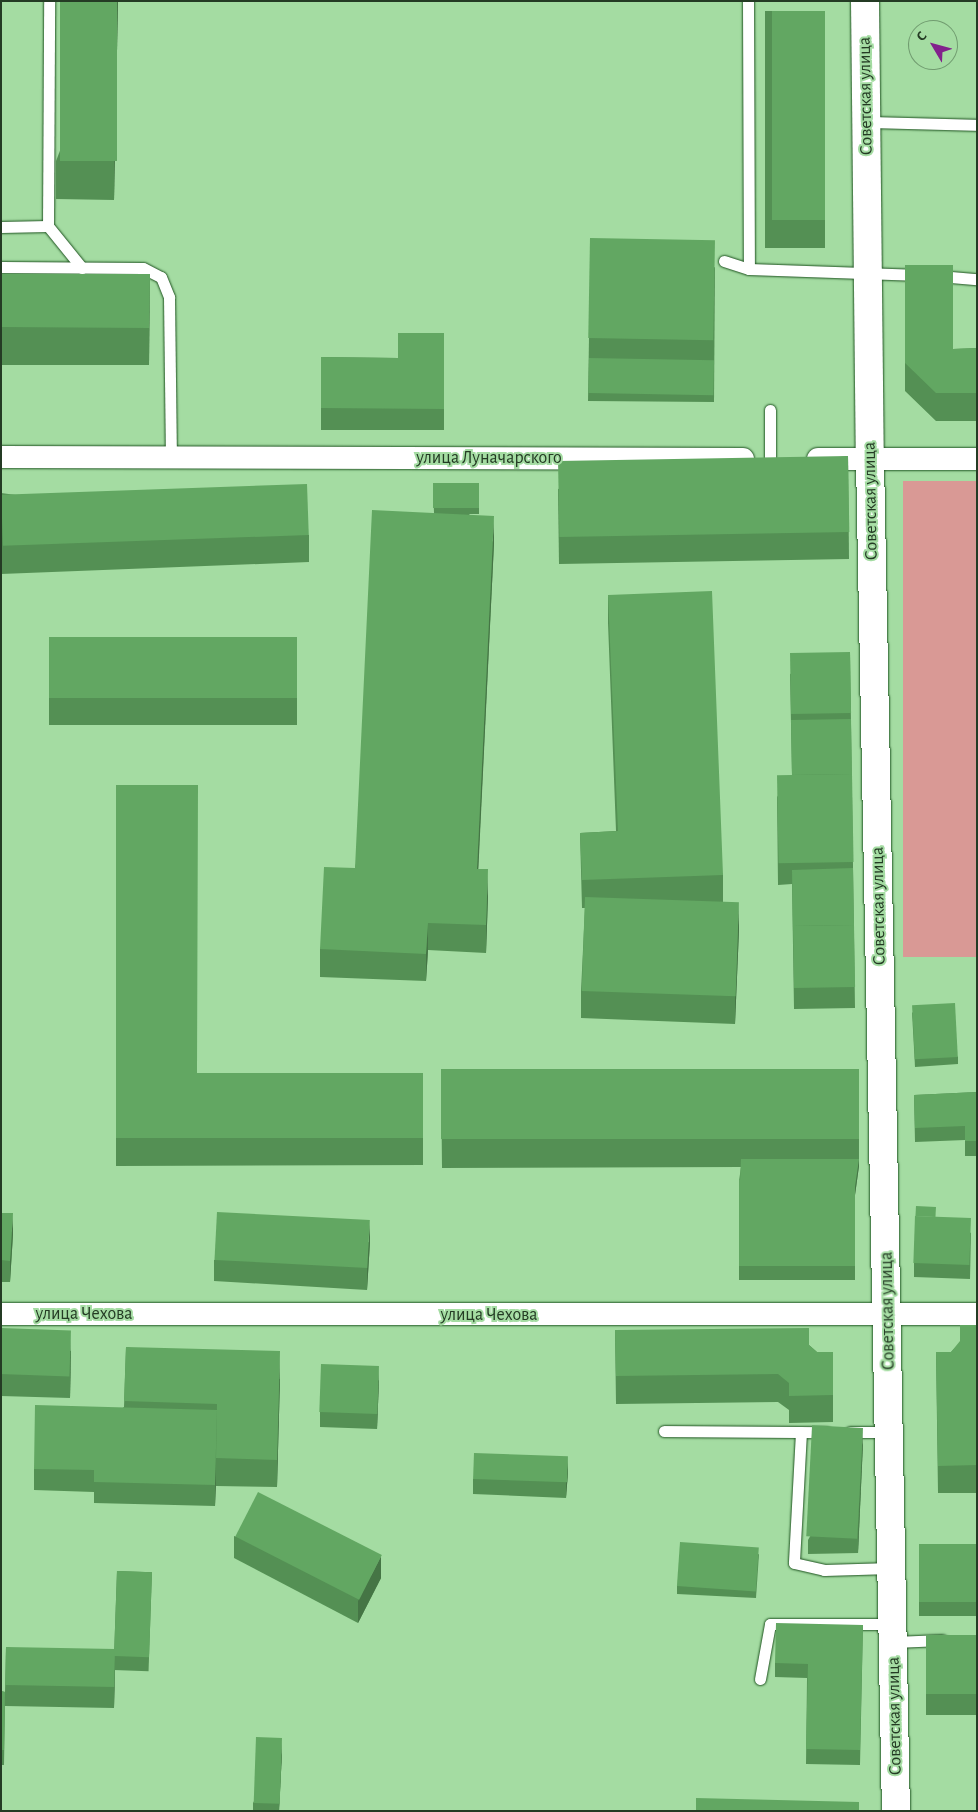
<!DOCTYPE html>
<meta charset="utf-8">
<style>
body{margin:0}
#map{position:relative;width:978px;height:1812px;overflow:hidden;background:#a4dca2;font-family:"Alegreya Sans",sans-serif}
div>[style]{position:absolute}
.green>*{inset:0;background:#d99995;transform-origin:0 0}
.roads{filter:drop-shadow(0 0 1px #1e5320) drop-shadow(0 0 1px #1e5320)}
.service>*{height:11px;margin:-5.5px;padding:0 5.5px;transform-origin:5.5px;border-radius:5.5px;background:#fff}
.minor>*{height:22px;margin:-11px;padding:0 11px;transform-origin:11px;border-radius:11px;background:#fff}
.tertiary>*{height:28px;margin:-14px;padding:0 14px;transform-origin:14px;border-radius:14px;background:#fff}
.wall>*{inset:0;background:#549054;transform-origin:0 0}
.shaded-wall>*{inset:0;background:#457545}
.building>*{inset:0;background:#62a762;transform-origin:0 0}
span{translate:-50% -50%;white-space:nowrap;text-align:center;line-height:1.15;-webkit-text-stroke:4px #a4dca2;paint-order:stroke}
.street-label{font-size:18px;color:#243b24}
.frame{position:absolute;inset:0;border:2px solid #243b24;pointer-events:none}
.north{position:absolute;left:908px;top:20px;width:50px;height:50px;box-sizing:border-box;background:#a4dca2;border:1px solid #719c70;border-radius:50%;rotate:307deg;font-size:14px;font-weight:700;line-height:20px;text-align:center;color:#243b24}
.north::after{content:'';display:block;margin:auto;width:18px;height:22px;background:#82218c;clip-path:polygon(50% 0,100% 100%,50% 72%,0 100%)}
</style>
<div id="map">
<div class="green">
<div style="left:903px;top:481px;width:74px;height:476px"></div>
</div>
<div class="roads">
<div class="service">
<div style="left:748px;top:1px;width:268px;rotate:89.8deg"></div>
<div style="left:866px;top:122px;width:111px;rotate:1.5deg"></div>
<div style="left:48px;top:226px;width:54px;rotate:51deg"></div>
<div style="left:1px;top:227px;width:47px;rotate:-1.2deg"></div>
<div style="left:48px;top:226px;width:225px;rotate:-89.7deg"></div>
<div style="left:724px;top:261px;width:26px;rotate:18deg"></div>
<div style="left:749px;top:269px;width:171px;rotate:2deg"></div>
<div style="left:1px;top:267px;width:142px;rotate:0.4deg"></div>
<div style="left:143px;top:268px;width:20px;rotate:27deg"></div>
<div style="left:161px;top:277px;width:22px;rotate:68deg"></div>
<div style="left:169px;top:297px;width:161px;rotate:89.3deg"></div>
<div style="left:939px;top:276px;width:38px;rotate:5deg"></div>
<div style="left:770px;top:410px;width:48px;rotate:90deg"></div>
<div style="left:664px;top:1431px;width:162px;rotate:0.4deg"></div>
<div style="left:801px;top:1432px;width:131px;rotate:93.1deg"></div>
<div style="left:794px;top:1563px;width:31px;rotate:13deg"></div>
<div style="left:824px;top:1570px;width:67px;rotate:-1.7deg"></div>
<div style="left:850px;top:1432px;width:39px"></div>
<div style="left:894px;top:1642px;width:48px;rotate:-2.4deg"></div>
<div style="left:760px;top:1679px;width:56px;rotate:-79.7deg"></div>
<div style="left:770px;top:1624px;width:124px"></div>
</div>
<div class="minor">
<div style="left:1px;top:457px;width:742px;rotate:0.15deg"></div>
<div style="left:818px;top:459px;width:159px"></div>
<div style="left:1px;top:1314px;width:976px"></div>
</div>
<div class="tertiary">
<div style="left:865px;top:1px;width:459px;rotate:89.4deg"></div>
<div style="left:870px;top:460px;width:1351px;rotate:88.9deg"></div>
</div>
</div>
<div class="wall">
<div style="clip-path:polygon(118px 1px,114px 200px,56px 199px,56px 161px)"></div>
<div style="left:825px;top:11px;width:237px;height:60px;rotate:90deg"></div>
<div style="clip-path:polygon(1px 241px,2px 274px,150px 274px,149px 365px,1px 365px)"></div>
<div style="clip-path:polygon(905px 265px,953px 349px,977px 348px,977px 421px,936px 421px,905px 391px)"></div>
<div style="clip-path:polygon(715px 267px,714px 402px,588px 401px,589px 338px)"></div>
<div style="clip-path:polygon(444px 333px,444px 430px,321px 430px,321px 357px,398px 358px)"></div>
<div style="clip-path:polygon(848px 456px,849px 559px,559px 564px,558px 489px)"></div>
<div style="clip-path:polygon(433px 483px,479px 483px,479px 514px,469px 514px,494px 543px,478px 869px,488px 897px,486px 953px,428px 950px,426px 981px,320px 977px,320px 949px,355px 868px,434px 513px)"></div>
<div style="clip-path:polygon(1px 493px,309px 535px,309px 562px,1px 574px)"></div>
<div style="clip-path:polygon(608px 595px,723px 875px,723px 902px,739px 930px,735px 1024px,581px 1018px,581px 991px,585px 908px,582px 908px,580px 833px,616px 831px,608px 623px)"></div>
<div style="left:49px;top:637px;width:248px;height:88px"></div>
<div style="clip-path:polygon(850px 652px,855px 1008px,794px 1009px,792px 884px,778px 885px,777px 797px,792px 775px,790px 674px)"></div>
<div style="clip-path:polygon(116px 785px,197px 1073px,423px 1073px,423px 1165px,116px 1166px)"></div>
<div style="clip-path:polygon(912px 1012px,958px 1057px,958px 1064px,915px 1067px)"></div>
<div style="clip-path:polygon(859px 1069px,859px 1166px,855px 1195px,855px 1280px,739px 1280px,739px 1181px,741px 1167px,442px 1168px,441px 1071px)"></div>
<div style="clip-path:polygon(977px 1092px,977px 1156px,965px 1156px,965px 1140px,915px 1142px,914px 1095px)"></div>
<div style="clip-path:polygon(1px 1213px,13px 1234px,10px 1282px,1px 1282px)"></div>
<div style="clip-path:polygon(936px 1217px,971px 1233px,970px 1279px,914px 1277px,914px 1263px)"></div>
<div style="clip-path:polygon(370px 1242px,367px 1290px,214px 1281px,214px 1260px)"></div>
<div style="clip-path:polygon(977px 1325px,977px 1493px,938px 1493px,936px 1352px,951px 1352px)"></div>
<div style="clip-path:polygon(1px 1328px,71px 1351px,70px 1398px,1px 1396px)"></div>
<div style="clip-path:polygon(615px 1330px,809px 1345px,817px 1352px,833px 1352px,833px 1422px,789px 1423px,789px 1410px,778px 1402px,616px 1404px)"></div>
<div style="clip-path:polygon(126px 1347px,280px 1379px,277px 1487px,216px 1486px,216px 1482px,215px 1506px,94px 1503px,94px 1492px,34px 1490px,34px 1469px,124px 1407px)"></div>
<div style="clip-path:polygon(379px 1380px,377px 1429px,320px 1427px,320px 1412px)"></div>
<div style="clip-path:polygon(863px 1443px,858px 1553px,808px 1554px,808px 1540px)"></div>
<div style="clip-path:polygon(568px 1472px,566px 1498px,473px 1494px,473px 1479px)"></div>
<div style="clip-path:polygon(234px 1536px,381px 1578px,358px 1623px,234px 1558px)"></div>
<div style="left:977px;top:1544px;width:72px;height:58px;rotate:90deg"></div>
<div style="clip-path:polygon(759px 1554px,756px 1598px,677px 1594px,677px 1586px)"></div>
<div style="left:117px;top:1571px;width:35px;height:99px;rotate:2deg"></div>
<div style="clip-path:polygon(863px 1625px,860px 1765px,806px 1764px,807px 1678px,775px 1677px,775px 1663px)"></div>
<div style="left:926px;top:1635px;width:51px;height:80px"></div>
<div style="clip-path:polygon(6px 1647px,115px 1670px,114px 1708px,5px 1706px,4px 1765px,1px 1765px,1px 1691px,5px 1692px)"></div>
<div style="clip-path:polygon(282px 1753px,279px 1811px,253px 1811px,253px 1803px)"></div>
</div>
<div class="shaded-wall">
<div style="clip-path:polygon(117px 1px,118px 1px,114px 200px,114px 162px)"></div>
<div style="clip-path:polygon(150px 274px,150px 312px,149px 365px)"></div>
<div style="clip-path:polygon(494px 516px,494px 543px,477px 897px,477px 869px)"></div>
<div style="clip-path:polygon(488px 869px,488px 897px,486px 953px,486px 925px)"></div>
<div style="clip-path:polygon(739px 902px,739px 930px,735px 1024px,735px 996px)"></div>
<div style="clip-path:polygon(428px 923px,428px 950px,426px 981px,426px 954px)"></div>
<div style="clip-path:polygon(859px 1159px,859px 1166px,855px 1195px,855px 1280px,855px 1180px)"></div>
<div style="clip-path:polygon(13px 1213px,13px 1234px,10px 1282px,10px 1261px)"></div>
<div style="clip-path:polygon(370px 1221px,370px 1242px,367px 1290px,367px 1268px)"></div>
<div style="clip-path:polygon(71px 1330px,71px 1351px,70px 1398px,70px 1376px)"></div>
<div style="clip-path:polygon(280px 1351px,280px 1379px,277px 1487px,277px 1460px)"></div>
<div style="clip-path:polygon(379px 1366px,379px 1380px,377px 1429px,377px 1414px)"></div>
<div style="clip-path:polygon(863px 1428px,863px 1443px,858px 1553px,858px 1539px)"></div>
<div style="clip-path:polygon(568px 1457px,568px 1472px,566px 1498px,566px 1483px)"></div>
<div style="clip-path:polygon(216px 1460px,216px 1482px,215px 1506px,215px 1485px)"></div>
<div style="clip-path:polygon(381px 1556px,381px 1578px,358px 1623px,358px 1601px)"></div>
<div style="clip-path:polygon(115px 1649px,115px 1670px,114px 1708px,114px 1687px)"></div>
<div style="clip-path:polygon(282px 1738px,282px 1753px,279px 1811px,279px 1804px)"></div>
</div>
<div class="building">
<div style="left:60px;top:1px;width:57px;height:160px"></div>
<div style="left:772px;top:11px;width:53px;height:209px"></div>
<div style="left:590px;top:238px;width:125px;height:100px;rotate:1deg"></div>
<div style="clip-path:polygon(1px 241px,2px 241px,2px 274px,150px 274px,149px 328px,1px 327px)"></div>
<div style="clip-path:polygon(905px 265px,953px 265px,953px 349px,977px 348px,977px 393px,936px 393px,905px 363px)"></div>
<div style="clip-path:polygon(398px 333px,444px 333px,444px 409px,321px 408px,321px 357px,398px 358px)"></div>
<div style="left:589px;top:358px;width:125px;height:35px;rotate:1deg"></div>
<div style="left:848px;top:456px;width:76px;height:290px;rotate:89deg"></div>
<div style="left:433px;top:483px;width:46px;height:25px"></div>
<div style="left:307px;top:484px;width:51px;height:306px;rotate:88deg"></div>
<div style="clip-path:polygon(372px 510px,494px 516px,477px 869px,488px 869px,486px 925px,428px 923px,426px 954px,320px 949px,324px 867px,355px 868px)"></div>
<div style="clip-path:polygon(712px 591px,723px 875px,582px 880px,580px 833px,618px 831px,608px 595px)"></div>
<div style="left:49px;top:637px;width:248px;height:61px"></div>
<div style="left:850px;top:652px;width:61px;height:60px;rotate:89deg"></div>
<div style="left:851px;top:719px;width:55px;height:60px;rotate:89deg"></div>
<div style="left:852px;top:774px;width:88px;height:75px;rotate:89deg"></div>
<div style="clip-path:polygon(116px 785px,198px 785px,197px 1073px,423px 1073px,423px 1138px,116px 1138px)"></div>
<div style="clip-path:polygon(853px 868px,854px 925px,793px 926px,793px 933px,792px 870px)"></div>
<div style="left:585px;top:897px;width:154px;height:94px;rotate:2deg"></div>
<div style="left:854px;top:925px;width:62px;height:61px;rotate:89deg"></div>
<div style="left:955px;top:1003px;width:54px;height:43px;rotate:87deg"></div>
<div style="left:859px;top:1069px;width:70px;height:418px;rotate:90deg"></div>
<div style="clip-path:polygon(977px 1092px,977px 1141px,965px 1141px,965px 1126px,915px 1128px,914px 1095px)"></div>
<div style="clip-path:polygon(741px 1159px,859px 1159px,855px 1187px,855px 1180px,740px 1181px)"></div>
<div style="left:855px;top:1180px;width:86px;height:116px;rotate:90deg"></div>
<div style="left:916px;top:1206px;width:20px;height:10px;rotate:3deg"></div>
<div style="left:217px;top:1212px;width:153px;height:48px;rotate:3deg"></div>
<div style="clip-path:polygon(1px 1213px,13px 1213px,10px 1261px,1px 1260px)"></div>
<div style="left:915px;top:1216px;width:56px;height:47px;rotate:2deg"></div>
<div style="clip-path:polygon(960px 1325px,977px 1325px,977px 1465px,938px 1466px,936px 1352px,951px 1352px,960px 1341px)"></div>
<div style="left:1px;top:1328px;width:70px;height:46px;rotate:2deg"></div>
<div style="clip-path:polygon(809px 1328px,809px 1345px,817px 1352px,833px 1352px,833px 1395px,789px 1396px,789px 1383px,778px 1374px,616px 1376px,615px 1330px)"></div>
<div style="clip-path:polygon(126px 1347px,280px 1351px,277px 1460px,216px 1458px,217px 1404px,124px 1401px)"></div>
<div style="left:321px;top:1364px;width:58px;height:48px;rotate:2deg"></div>
<div style="clip-path:polygon(35px 1405px,217px 1410px,215px 1485px,94px 1482px,94px 1470px,34px 1469px)"></div>
<div style="left:863px;top:1428px;width:111px;height:51px;rotate:93deg"></div>
<div style="left:474px;top:1453px;width:94px;height:26px;rotate:2deg"></div>
<div style="left:258px;top:1492px;width:139px;height:50px;rotate:27deg"></div>
<div style="left:680px;top:1542px;width:79px;height:44px;rotate:4deg"></div>
<div style="left:977px;top:1544px;width:58px;height:58px;rotate:90deg"></div>
<div style="left:117px;top:1571px;width:35px;height:85px;rotate:2deg"></div>
<div style="clip-path:polygon(776px 1623px,863px 1625px,860px 1750px,806px 1749px,808px 1664px,775px 1663px)"></div>
<div style="left:926px;top:1635px;width:51px;height:59px"></div>
<div style="left:6px;top:1647px;width:109px;height:38px;rotate:1deg"></div>
<div style="clip-path:polygon(1px 1691px,5px 1692px,4px 1750px,1px 1750px)"></div>
<div style="left:256px;top:1737px;width:26px;height:66px;rotate:2deg"></div>
<div style="clip-path:polygon(696px 1798px,859px 1802px,859px 1811px,696px 1811px)"></div>
</div>
<div class="street-label">
<span style="left:866px;top:96px;rotate:-91deg">Советская улица</span>
<span style="left:489px;top:458px">улица Луначарского</span>
<span style="left:871px;top:501px;rotate:-91deg">Советская улица</span>
<span style="left:879px;top:906px;rotate:-91deg">Советская улица</span>
<span style="left:888px;top:1311px;rotate:-91deg">Советская улица</span>
<span style="left:84px;top:1314px">улица Чехова</span>
<span style="left:489px;top:1315px">улица Чехова</span>
<span style="left:895px;top:1716px;rotate:-91deg">Советская улица</span>
</div>
<div class="frame"></div>
<div class="north">С</div>
</div>
